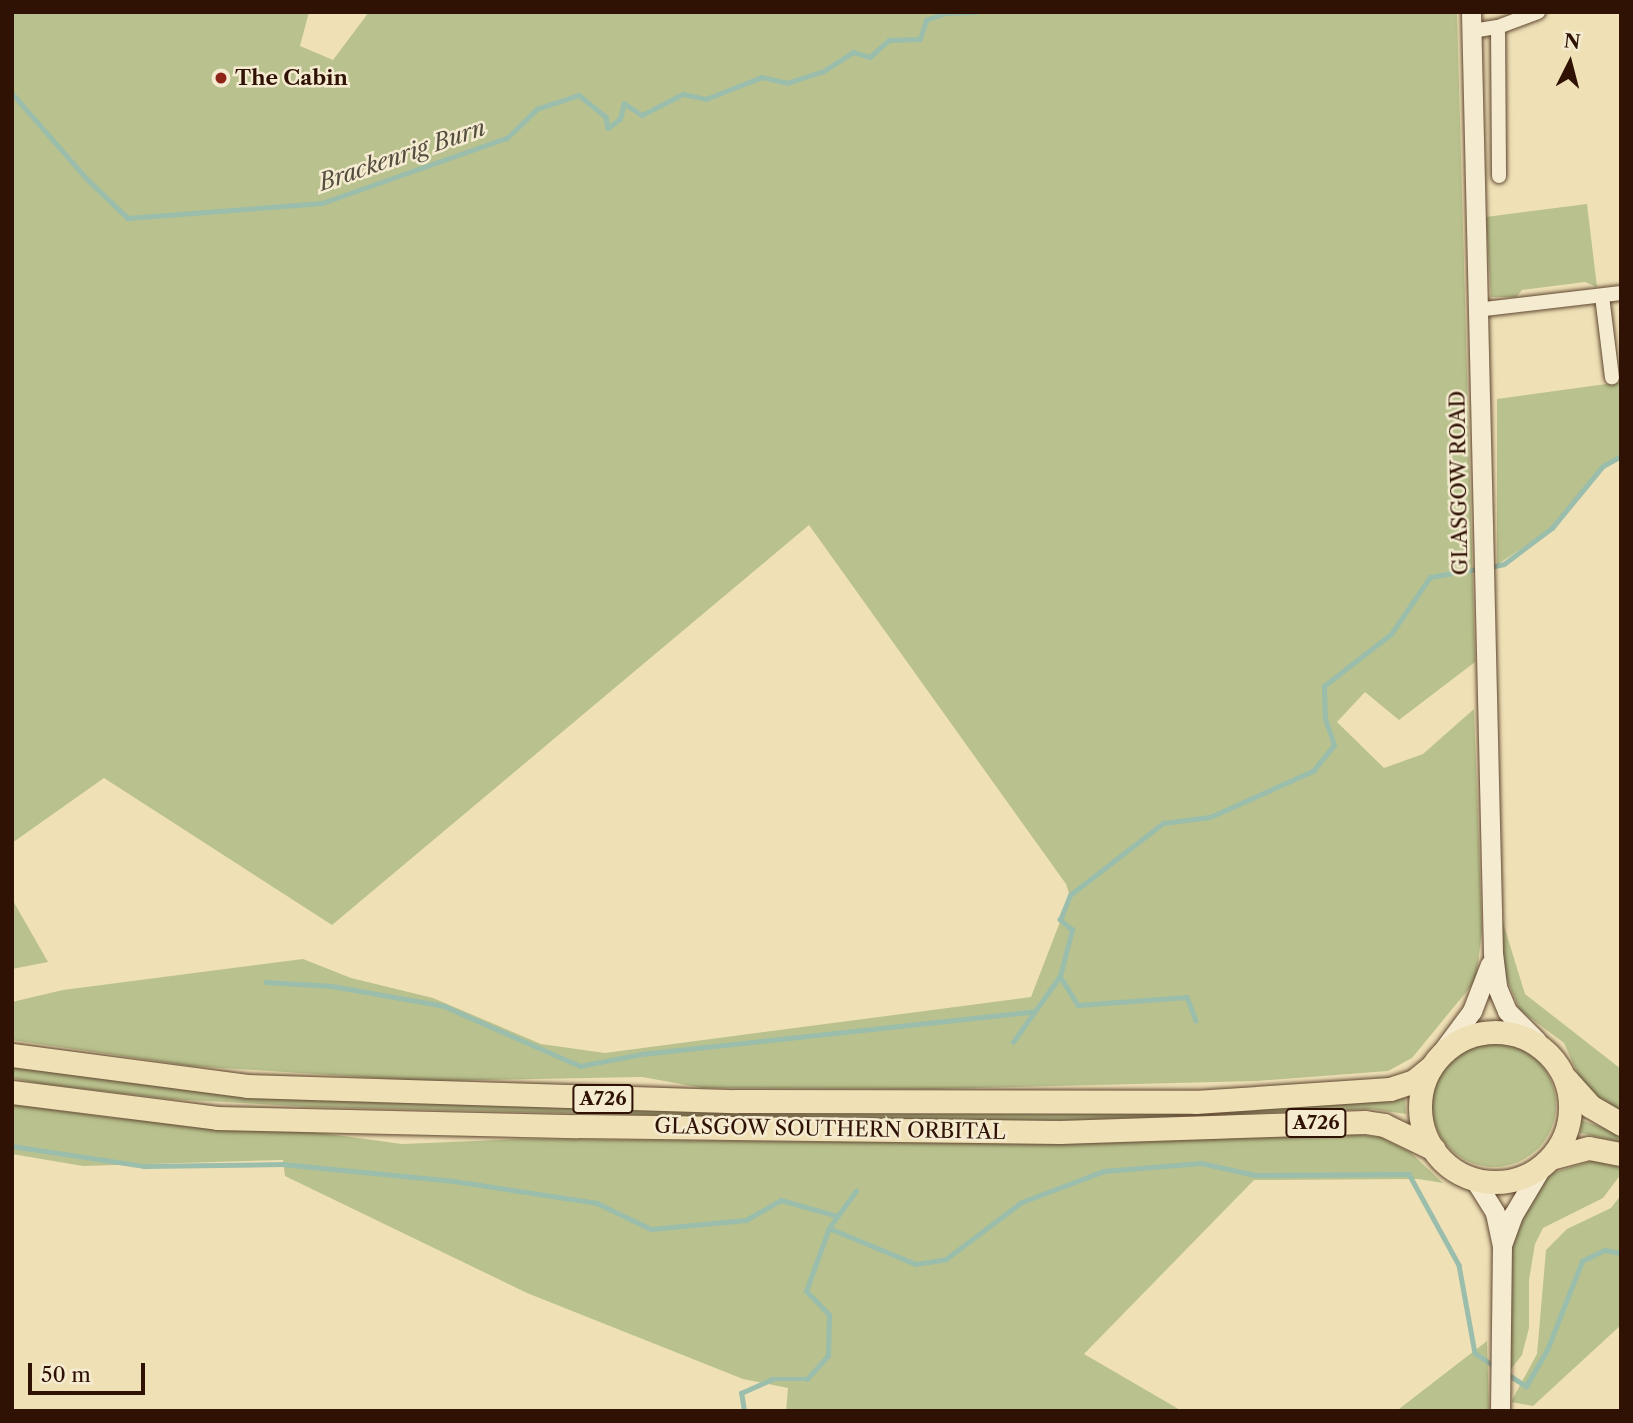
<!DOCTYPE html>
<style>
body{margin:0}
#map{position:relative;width:1633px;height:1423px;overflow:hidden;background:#efe0b6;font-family:"Libre Caslon Text",serif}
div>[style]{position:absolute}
.green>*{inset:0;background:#b9c28e}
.round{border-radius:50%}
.stream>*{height:4.5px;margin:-2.25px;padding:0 2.25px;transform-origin:2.25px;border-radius:2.25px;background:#9abdac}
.roads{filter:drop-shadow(0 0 2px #5f4630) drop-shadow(0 0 2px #5f4630)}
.minor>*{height:14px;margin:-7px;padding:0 7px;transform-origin:7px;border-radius:7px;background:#f5ebd0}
.secondary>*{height:19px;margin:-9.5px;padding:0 9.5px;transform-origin:9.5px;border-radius:9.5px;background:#f5ebd0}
.trunk>*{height:23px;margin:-11.5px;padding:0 11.5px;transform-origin:11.5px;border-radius:11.5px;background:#efe0b6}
.trunk>.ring{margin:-11.5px;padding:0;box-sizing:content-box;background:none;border:23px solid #efe0b6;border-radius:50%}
.dots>*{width:19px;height:19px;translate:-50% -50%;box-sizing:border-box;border:4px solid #f5ebd0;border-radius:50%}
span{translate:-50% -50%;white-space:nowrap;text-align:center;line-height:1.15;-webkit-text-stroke:5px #f5ebd0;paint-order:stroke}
.shield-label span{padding:2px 5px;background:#f5ebd0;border:2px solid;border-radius:5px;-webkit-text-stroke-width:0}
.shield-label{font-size:19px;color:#2f1204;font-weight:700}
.poi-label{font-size:21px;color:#2f1204;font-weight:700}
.left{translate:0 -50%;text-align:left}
.street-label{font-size:21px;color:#2f1204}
.water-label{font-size:23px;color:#544e3f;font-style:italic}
.frame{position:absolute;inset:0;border:14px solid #2f1204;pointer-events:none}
.north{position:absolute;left:1535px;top:28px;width:70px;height:70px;-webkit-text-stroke:5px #f5ebd0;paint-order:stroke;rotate:6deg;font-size:19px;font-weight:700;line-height:28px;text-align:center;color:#2f1204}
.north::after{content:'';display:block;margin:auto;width:24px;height:32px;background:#2f1204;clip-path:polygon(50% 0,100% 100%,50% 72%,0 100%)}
.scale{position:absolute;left:28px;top:1363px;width:117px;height:32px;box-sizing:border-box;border:4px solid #2f1204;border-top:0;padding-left:9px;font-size:21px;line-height:24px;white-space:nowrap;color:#2f1204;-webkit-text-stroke:5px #f5ebd0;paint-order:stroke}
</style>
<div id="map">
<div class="green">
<div style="clip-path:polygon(12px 12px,309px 12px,300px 46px,333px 60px,369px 12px,1457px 12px,1475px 662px,1399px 720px,1365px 692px,1337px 722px,1384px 768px,1423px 754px,1474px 709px,1482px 930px,1476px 980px,1412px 1058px,1388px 1071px,1256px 1081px,933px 1089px,703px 1088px,642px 1077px,423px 1081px,191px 1066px,12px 1040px,12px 1002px,63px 990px,303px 959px,351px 978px,433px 998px,541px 1044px,605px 1053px,1031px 997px,1070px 896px,1066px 884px,809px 525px,332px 925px,104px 778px,12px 843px)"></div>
<div style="clip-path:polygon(1587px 204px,1597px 287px,1585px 282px,1522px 290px,1516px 297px,1491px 297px,1486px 217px)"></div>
<div style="clip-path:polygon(1621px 382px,1621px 456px,1603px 466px,1552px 528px,1497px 565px,1497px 399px)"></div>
<div style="clip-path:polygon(12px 899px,48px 962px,12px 969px)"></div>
<div style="clip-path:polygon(1500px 913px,1525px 994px,1621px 1069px,1621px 1112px,1598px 1101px,1581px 1081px,1564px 1043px,1520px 1010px,1504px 973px)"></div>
<div class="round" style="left:1432px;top:1043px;width:124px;height:124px"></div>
<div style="clip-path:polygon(12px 1065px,199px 1090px,476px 1105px,891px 1113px,1172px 1112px,1405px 1098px,1406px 1114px,1371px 1109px,985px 1123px,312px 1107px,170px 1099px,42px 1084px,12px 1078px)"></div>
<div style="clip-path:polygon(12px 1104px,115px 1118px,299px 1130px,402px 1144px,523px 1139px,1061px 1144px,1352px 1134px,1380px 1137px,1410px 1152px,1443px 1183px,1418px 1179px,1254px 1180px,1084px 1354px,1182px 1411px,786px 1411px,788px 1388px,743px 1379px,527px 1293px,285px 1176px,283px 1160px,83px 1166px,12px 1154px)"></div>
<div style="clip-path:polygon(1581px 1120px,1621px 1134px,1621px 1142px,1580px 1133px)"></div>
<div style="clip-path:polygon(1595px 1160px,1621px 1168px,1621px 1174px,1603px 1198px,1543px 1228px,1535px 1244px,1529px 1280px,1529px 1328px,1522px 1355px,1511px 1369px,1507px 1268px,1519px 1221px,1532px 1194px,1552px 1173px)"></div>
<div style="clip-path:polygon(1621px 1195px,1621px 1325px,1533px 1406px,1511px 1402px,1537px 1354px,1546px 1250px,1567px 1229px,1611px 1208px)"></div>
<div style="clip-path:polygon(1487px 1341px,1489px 1411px,1398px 1411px,1399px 1409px)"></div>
</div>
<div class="stream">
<div style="left:12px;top:93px;width:114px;rotate:48.9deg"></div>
<div style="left:87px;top:179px;width:57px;rotate:43.6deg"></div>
<div style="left:128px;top:218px;width:195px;rotate:-4.4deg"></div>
<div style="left:322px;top:203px;width:196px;rotate:-19.4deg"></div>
<div style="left:507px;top:138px;width:42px;rotate:-44deg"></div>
<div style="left:537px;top:109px;width:44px;rotate:-18.4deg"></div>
<div style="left:579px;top:95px;width:35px;rotate:39deg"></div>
<div style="left:606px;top:117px;width:11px;rotate:80deg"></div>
<div style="left:608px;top:128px;width:15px;rotate:-37deg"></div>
<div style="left:620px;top:119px;width:16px;rotate:-76deg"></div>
<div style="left:624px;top:103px;width:22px;rotate:34deg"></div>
<div style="left:642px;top:115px;width:46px;rotate:-27.1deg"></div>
<div style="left:683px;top:94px;width:24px;rotate:12deg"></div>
<div style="left:706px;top:99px;width:60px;rotate:-21.4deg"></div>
<div style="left:762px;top:77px;width:26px;rotate:13deg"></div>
<div style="left:787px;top:83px;width:39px;rotate:-18deg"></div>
<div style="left:824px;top:71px;width:35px;rotate:-33deg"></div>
<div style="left:853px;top:52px;width:18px;rotate:16deg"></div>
<div style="left:870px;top:57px;width:25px;rotate:-42deg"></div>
<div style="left:889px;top:40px;width:31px;rotate:-2deg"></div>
<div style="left:920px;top:39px;width:20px;rotate:-72deg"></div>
<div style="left:926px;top:20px;width:20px;rotate:-20deg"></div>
<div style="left:945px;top:13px;width:31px;rotate:-2deg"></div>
<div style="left:1490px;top:567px;width:14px;rotate:-12deg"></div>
<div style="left:1504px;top:564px;width:60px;rotate:-36.9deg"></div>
<div style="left:1552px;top:528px;width:80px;rotate:-50.6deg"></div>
<div style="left:1603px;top:466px;width:21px;rotate:-29deg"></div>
<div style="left:1060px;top:976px;width:34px;rotate:58deg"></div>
<div style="left:1078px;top:1005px;width:109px;rotate:-4.2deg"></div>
<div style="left:1187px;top:997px;width:25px;rotate:69deg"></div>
<div style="left:266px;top:982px;width:66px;rotate:3.5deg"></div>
<div style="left:332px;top:986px;width:114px;rotate:10.1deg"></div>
<div style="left:444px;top:1006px;width:149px;rotate:23.8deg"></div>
<div style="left:580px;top:1066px;width:63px;rotate:-11deg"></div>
<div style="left:642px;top:1054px;width:395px;rotate:-6.2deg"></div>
<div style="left:1013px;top:1042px;width:81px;rotate:-54.5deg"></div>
<div style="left:1060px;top:976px;width:48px;rotate:-75.4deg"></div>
<div style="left:1072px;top:930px;width:16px;rotate:-140deg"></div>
<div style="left:1060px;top:920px;width:27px;rotate:-68deg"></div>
<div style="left:1070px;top:895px;width:118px;rotate:-37.7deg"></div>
<div style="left:1163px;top:823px;width:47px;rotate:-7.3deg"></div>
<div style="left:1210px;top:817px;width:113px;rotate:-24.1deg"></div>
<div style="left:1313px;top:771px;width:33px;rotate:-51deg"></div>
<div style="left:1334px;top:745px;width:28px;rotate:-109deg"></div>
<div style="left:1325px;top:719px;width:33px;rotate:-92deg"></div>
<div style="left:1324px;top:686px;width:85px;rotate:-37.8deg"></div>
<div style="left:1391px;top:634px;width:69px;rotate:-55.6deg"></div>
<div style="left:1430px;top:577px;width:49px;rotate:-9.5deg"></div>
<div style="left:12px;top:1146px;width:134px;rotate:8.6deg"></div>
<div style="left:144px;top:1166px;width:138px;rotate:-0.8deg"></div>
<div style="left:282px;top:1164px;width:173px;rotate:5.6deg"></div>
<div style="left:454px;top:1181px;width:145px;rotate:8.7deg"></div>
<div style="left:597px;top:1203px;width:60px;rotate:25.7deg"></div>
<div style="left:651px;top:1229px;width:95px;rotate:-5.4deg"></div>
<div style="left:746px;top:1220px;width:40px;rotate:-29.7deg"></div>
<div style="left:781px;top:1200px;width:59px;rotate:15.7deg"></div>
<div style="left:829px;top:1228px;width:94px;rotate:22.5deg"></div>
<div style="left:916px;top:1264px;width:30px;rotate:-9deg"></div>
<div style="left:946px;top:1259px;width:95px;rotate:-36.9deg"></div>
<div style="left:1022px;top:1202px;width:88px;rotate:-20.7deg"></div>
<div style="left:1104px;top:1171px;width:97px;rotate:-4.7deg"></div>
<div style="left:1201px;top:1163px;width:55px;rotate:12.5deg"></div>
<div style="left:1255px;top:1175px;width:154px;rotate:-0.4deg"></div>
<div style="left:1409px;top:1174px;width:104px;rotate:61.2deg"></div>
<div style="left:1459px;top:1265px;width:89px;rotate:79.7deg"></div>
<div style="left:1475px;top:1353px;width:22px;rotate:34deg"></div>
<div style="left:1506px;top:1373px;width:24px;rotate:33deg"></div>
<div style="left:1526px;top:1386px;width:42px;rotate:-59.7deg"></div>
<div style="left:1547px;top:1350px;width:96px;rotate:-68.5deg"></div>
<div style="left:1582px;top:1261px;width:25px;rotate:-26deg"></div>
<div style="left:1605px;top:1250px;width:16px;rotate:11deg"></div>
<div style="left:744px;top:1411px;width:18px;rotate:-99deg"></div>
<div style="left:741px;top:1393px;width:34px;rotate:-24deg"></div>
<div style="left:772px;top:1379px;width:35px"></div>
<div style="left:807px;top:1379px;width:31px;rotate:-48deg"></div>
<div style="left:828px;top:1356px;width:41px;rotate:-88.6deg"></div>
<div style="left:829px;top:1315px;width:33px;rotate:-134deg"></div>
<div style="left:806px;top:1291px;width:67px;rotate:-69.9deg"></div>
<div style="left:829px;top:1228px;width:46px;rotate:-53.9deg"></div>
</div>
<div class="roads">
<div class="minor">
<div style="left:1498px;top:27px;width:149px;rotate:89.6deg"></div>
<div style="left:1472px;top:31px;width:26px;rotate:-9deg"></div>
<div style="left:1498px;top:27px;width:43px;rotate:-20.6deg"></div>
<div style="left:1602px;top:296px;width:82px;rotate:83deg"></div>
<div style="left:1476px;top:310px;width:146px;rotate:-6.7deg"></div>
</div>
<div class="secondary">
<div style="left:1471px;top:12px;width:941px;rotate:88.66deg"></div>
<div style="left:1493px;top:953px;width:34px;rotate:83deg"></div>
<div style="left:1497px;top:987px;width:26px;rotate:67deg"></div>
<div style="left:1507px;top:1011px;width:42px;rotate:45deg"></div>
<div style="left:1435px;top:1061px;width:62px;rotate:-53.5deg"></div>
<div style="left:1472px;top:1011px;width:50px;rotate:-69deg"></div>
<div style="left:1476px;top:1182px;width:36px;rotate:58deg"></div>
<div style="left:1495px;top:1213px;width:34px;rotate:78deg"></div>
<div style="left:1502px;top:1246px;width:165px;rotate:90.7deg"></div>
<div style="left:1502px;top:1245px;width:32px;rotate:-70deg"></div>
<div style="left:1513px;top:1215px;width:55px;rotate:-59.2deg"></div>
</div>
<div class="trunk">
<div class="ring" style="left:1420px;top:1032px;width:127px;height:127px"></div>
<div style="left:12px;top:1055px;width:237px;rotate:7.5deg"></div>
<div style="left:247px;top:1086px;width:489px;rotate:1.8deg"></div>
<div style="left:736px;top:1101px;width:459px;rotate:0.1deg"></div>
<div style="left:1195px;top:1102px;width:195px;rotate:-3.8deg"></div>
<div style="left:1390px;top:1089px;width:25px;rotate:-18deg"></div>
<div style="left:1414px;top:1081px;width:21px;rotate:-39deg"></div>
<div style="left:1566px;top:1079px;width:36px;rotate:48deg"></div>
<div style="left:1590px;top:1106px;width:36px;rotate:30deg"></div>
<div style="left:12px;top:1092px;width:207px;rotate:7.2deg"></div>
<div style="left:217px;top:1118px;width:360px;rotate:1.3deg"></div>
<div style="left:577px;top:1126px;width:483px;rotate:0.7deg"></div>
<div style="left:1060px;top:1132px;width:305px;rotate:-1.9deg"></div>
<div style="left:1365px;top:1122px;width:19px;rotate:9deg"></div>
<div style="left:1384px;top:1125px;width:55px;rotate:25.6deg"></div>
<div style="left:1551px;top:1158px;width:39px;rotate:-15deg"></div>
<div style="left:1589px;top:1148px;width:33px;rotate:11deg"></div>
</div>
</div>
<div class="dots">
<div style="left:221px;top:78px;background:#8f2418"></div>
</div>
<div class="shield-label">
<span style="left:603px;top:1099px">A726</span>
<span style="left:1316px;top:1123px">A726</span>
</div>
<div class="poi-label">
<span class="left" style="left:235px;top:78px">The Cabin</span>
</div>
<div class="street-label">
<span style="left:1459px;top:483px;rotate:-91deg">GLASGOW ROAD</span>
<span style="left:830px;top:1129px;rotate:1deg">GLASGOW SOUTHERN ORBITAL</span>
</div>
<div class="water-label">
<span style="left:402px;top:155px;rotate:-19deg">Brackenrig Burn</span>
</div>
<div class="frame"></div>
<div class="north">N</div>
<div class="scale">50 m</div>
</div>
